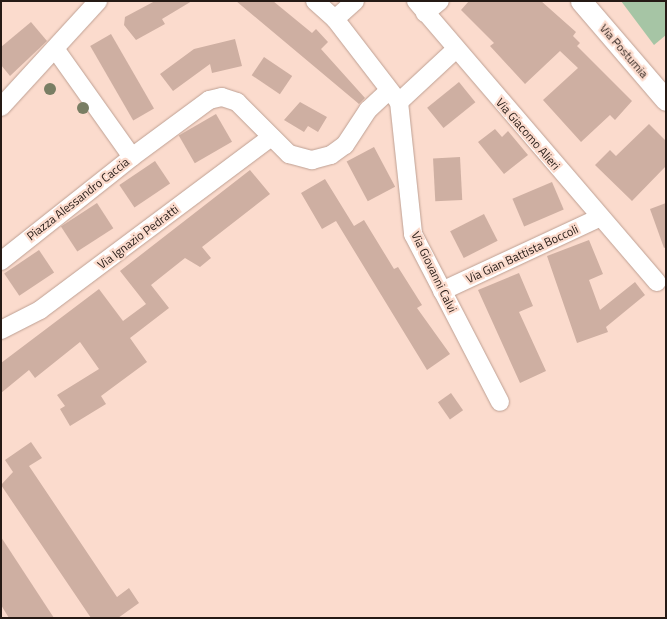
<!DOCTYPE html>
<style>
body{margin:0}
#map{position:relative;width:667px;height:619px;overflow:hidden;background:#fbdbcd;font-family:"Titillium Web",sans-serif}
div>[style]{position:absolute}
.green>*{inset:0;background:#a6c5a5}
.building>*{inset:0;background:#ceafa2;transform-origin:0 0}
.roads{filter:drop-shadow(0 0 1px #bea093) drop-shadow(0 0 1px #bea093)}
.minor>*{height:18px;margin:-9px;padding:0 9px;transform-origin:9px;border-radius:9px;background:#fff}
.tertiary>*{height:21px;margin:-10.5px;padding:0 10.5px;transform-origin:10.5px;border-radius:10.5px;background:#fff}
.trees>*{width:12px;height:12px;margin:-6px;border-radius:50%;background:#797e64}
span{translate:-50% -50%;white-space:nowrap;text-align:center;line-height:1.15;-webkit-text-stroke:4.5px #fbdbcd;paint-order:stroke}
.street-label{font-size:12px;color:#251a15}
.frame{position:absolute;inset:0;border:2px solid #251a15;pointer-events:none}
</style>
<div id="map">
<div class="green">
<div style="clip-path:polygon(621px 1px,666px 1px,666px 35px,654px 45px)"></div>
</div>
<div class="building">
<div style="clip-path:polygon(155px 1px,192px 1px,162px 19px,165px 24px,136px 40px,124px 25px,125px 17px)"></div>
<div style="clip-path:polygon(236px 1px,273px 1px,312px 33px,316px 29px,328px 42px,321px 49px,365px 98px,359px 104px)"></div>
<div style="clip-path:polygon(469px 1px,541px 1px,576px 32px,573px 36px,580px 43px,577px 46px,632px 101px,615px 120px,610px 115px,581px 142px,543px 100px,578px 68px,560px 51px,525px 84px,490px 46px,494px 43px,461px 10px)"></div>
<div style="clip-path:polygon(31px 22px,47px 41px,10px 76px,1px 65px,1px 47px)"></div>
<div style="left:111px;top:34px;width:86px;height:24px;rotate:60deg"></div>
<div style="clip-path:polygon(235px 39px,242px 66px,212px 73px,210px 64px,173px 91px,160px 74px,194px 49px)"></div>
<div style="left:264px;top:57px;width:34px;height:22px;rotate:34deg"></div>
<div style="left:459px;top:82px;width:26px;height:41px;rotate:51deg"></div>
<div style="clip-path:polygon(300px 102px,327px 117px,318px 132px,308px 126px,304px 132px,284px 120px)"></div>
<div style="left:216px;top:114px;width:32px;height:43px;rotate:60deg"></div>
<div style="clip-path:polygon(649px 124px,666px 141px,666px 166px,632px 201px,595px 165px,610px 150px,616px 156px)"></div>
<div style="clip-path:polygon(495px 129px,502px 137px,508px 131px,528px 155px,504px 174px,478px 142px)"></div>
<div style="left:374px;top:147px;width:45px;height:31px;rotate:62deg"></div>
<div style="left:460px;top:157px;width:43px;height:27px;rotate:87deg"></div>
<div style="left:155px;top:161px;width:27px;height:43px;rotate:56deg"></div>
<div style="clip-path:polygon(250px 170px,270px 194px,202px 247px,211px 258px,200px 267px,185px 258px,151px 285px,169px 308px,130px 338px,147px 362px,101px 396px,106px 404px,70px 426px,60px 409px,65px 406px,57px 395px,99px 369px,80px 342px,35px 378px,29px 370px,1px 393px,1px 363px,99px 289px,123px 321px,146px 304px,120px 271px)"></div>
<div style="clip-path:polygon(325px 179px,354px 226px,364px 220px,394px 269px,398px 267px,422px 305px,417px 308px,450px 354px,427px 370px,336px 221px,322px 229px,301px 193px)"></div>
<div style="left:552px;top:182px;width:30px;height:43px;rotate:67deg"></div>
<div style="left:97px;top:203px;width:30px;height:43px;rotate:57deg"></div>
<div style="clip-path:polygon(666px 203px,666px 247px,664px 248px,650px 209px)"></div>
<div style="left:484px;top:214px;width:30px;height:38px;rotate:63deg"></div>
<div style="clip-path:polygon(589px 240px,603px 274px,589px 280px,600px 310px,635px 282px,645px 295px,606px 327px,608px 332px,577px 343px,547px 256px)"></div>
<div style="left:39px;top:250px;width:27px;height:42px;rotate:56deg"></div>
<div style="clip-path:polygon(519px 273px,533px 306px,519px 312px,546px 371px,520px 383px,478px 290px)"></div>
<div style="left:451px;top:393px;width:21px;height:16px;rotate:55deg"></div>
<div style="clip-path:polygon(31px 442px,42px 458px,29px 466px,117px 597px,129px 588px,139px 603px,118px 618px,91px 618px,1px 485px,13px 472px,5px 460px)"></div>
<div style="clip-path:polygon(1px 537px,54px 618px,9px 618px,1px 605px)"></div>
</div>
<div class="roads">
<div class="minor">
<div style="left:315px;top:1px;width:27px;rotate:42deg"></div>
<div style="left:355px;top:1px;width:27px;rotate:138deg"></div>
<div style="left:335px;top:19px;width:105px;rotate:52.4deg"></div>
<div style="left:399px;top:102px;width:76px;rotate:-42.9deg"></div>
<div style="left:416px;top:1px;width:370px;rotate:49.4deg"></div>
<div style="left:425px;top:13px;width:19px;rotate:-39deg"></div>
<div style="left:399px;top:102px;width:133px;rotate:83.9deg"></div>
<div style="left:413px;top:234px;width:189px;rotate:62.6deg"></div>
<div style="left:1px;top:107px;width:144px;rotate:-47.5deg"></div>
<div style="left:132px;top:157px;width:96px;rotate:-36.5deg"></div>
<div style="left:209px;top:100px;width:13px;rotate:-13deg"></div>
<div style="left:222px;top:97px;width:16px;rotate:18deg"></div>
<div style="left:237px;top:102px;width:74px;rotate:45deg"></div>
<div style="left:289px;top:154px;width:24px;rotate:15deg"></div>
<div style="left:312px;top:160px;width:20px;rotate:-15deg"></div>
<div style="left:331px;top:155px;width:17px;rotate:-36deg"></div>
<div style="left:345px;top:145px;width:42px;rotate:-56.7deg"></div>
<div style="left:368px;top:110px;width:26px;rotate:-43deg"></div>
<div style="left:1px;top:261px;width:167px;rotate:-38.4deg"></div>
<div style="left:132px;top:157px;width:131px;rotate:-125.4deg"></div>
<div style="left:442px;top:291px;width:175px;rotate:-25deg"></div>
<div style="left:1px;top:330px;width:44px;rotate:-27.1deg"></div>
<div style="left:40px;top:310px;width:289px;rotate:-36.8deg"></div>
</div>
<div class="tertiary">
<div style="left:581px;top:1px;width:130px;rotate:49.4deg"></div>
</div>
</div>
<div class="trees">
<div style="left:50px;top:89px"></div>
<div style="left:83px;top:108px"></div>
</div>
<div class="street-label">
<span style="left:624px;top:51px;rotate:49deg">Via Postumia</span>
<span style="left:528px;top:134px;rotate:49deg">Via Giacomo Alieri</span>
<span style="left:78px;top:199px;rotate:-38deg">Piazza Alessandro Caccia</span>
<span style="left:138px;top:237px;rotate:-37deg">Via Ignazio Pedratti</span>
<span style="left:522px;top:254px;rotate:-25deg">Via Gian Battista Boccoli</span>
<span style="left:434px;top:272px;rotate:64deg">Via Giovanni Calvi</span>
</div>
<div class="frame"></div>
</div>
